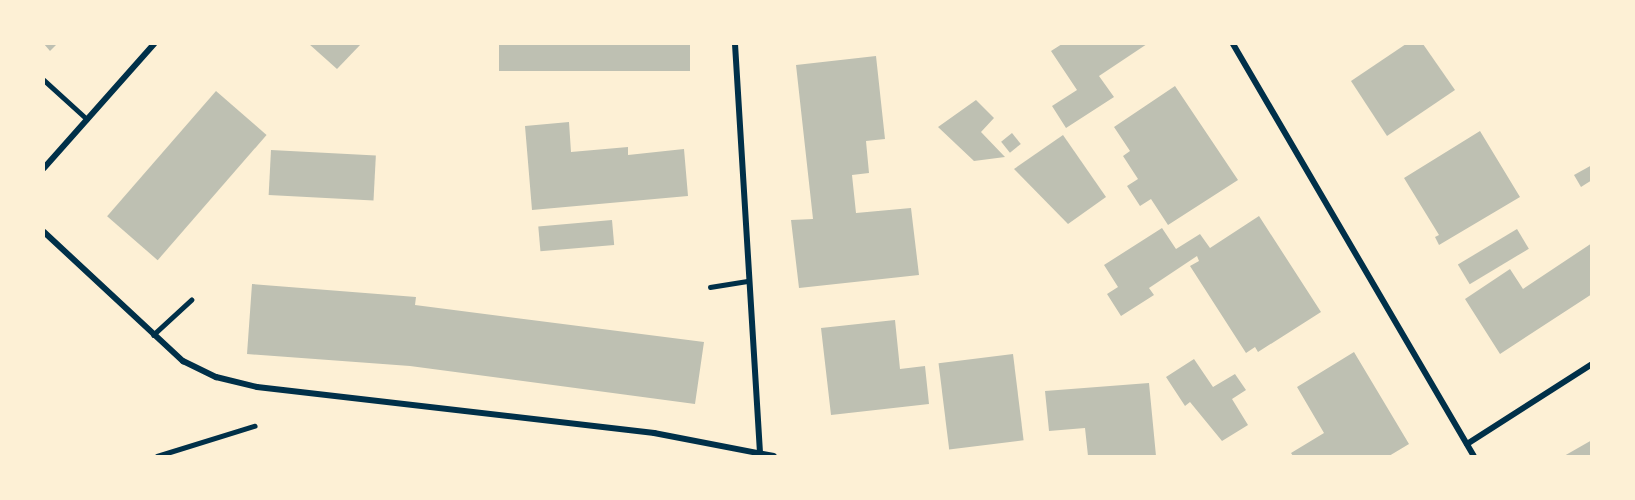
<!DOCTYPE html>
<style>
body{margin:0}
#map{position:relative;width:1635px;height:500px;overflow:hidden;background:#fdf0d5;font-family:Commissioner,sans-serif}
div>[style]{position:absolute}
.building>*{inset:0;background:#bec0b2;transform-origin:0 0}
.service>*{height:4.5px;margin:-2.25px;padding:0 2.25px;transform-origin:2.25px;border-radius:2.25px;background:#003049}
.minor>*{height:6px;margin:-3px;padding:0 3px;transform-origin:3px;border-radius:3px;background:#003049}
span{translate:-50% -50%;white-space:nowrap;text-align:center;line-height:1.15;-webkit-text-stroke:4.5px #fdf0d5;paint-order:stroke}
.frame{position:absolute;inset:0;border:45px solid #fdf0d5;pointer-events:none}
</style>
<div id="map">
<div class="building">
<div style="clip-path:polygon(44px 44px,57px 44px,50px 51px)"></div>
<div style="clip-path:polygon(309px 44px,361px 44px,337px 69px)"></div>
<div style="left:499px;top:44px;width:191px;height:27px"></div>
<div style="clip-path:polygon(1062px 44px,1147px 44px,1099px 76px,1114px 97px,1066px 128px,1052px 106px,1077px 90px,1051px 51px)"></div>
<div style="clip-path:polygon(1406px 44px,1423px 44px,1455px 90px,1387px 136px,1351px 81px)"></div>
<div style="clip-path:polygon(876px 56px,885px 139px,866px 141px,869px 173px,852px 175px,856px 213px,911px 208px,919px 275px,799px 288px,791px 220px,813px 219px,796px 65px)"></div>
<div style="clip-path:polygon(1175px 86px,1238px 180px,1168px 225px,1151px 199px,1140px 206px,1127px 186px,1138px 179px,1123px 156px,1130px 151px,1114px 127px)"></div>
<div style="left:216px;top:91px;width:67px;height:166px;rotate:41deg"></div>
<div style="clip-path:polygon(976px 100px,994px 118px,981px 132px,1005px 157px,974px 161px,938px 127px)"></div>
<div style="clip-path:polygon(569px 122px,571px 152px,628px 147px,628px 155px,684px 149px,688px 196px,532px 210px,525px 126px)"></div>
<div style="clip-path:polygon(1480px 131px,1520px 197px,1439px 245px,1435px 237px,1439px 235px,1404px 178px)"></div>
<div style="left:1012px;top:133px;width:14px;height:14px;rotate:51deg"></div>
<div style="clip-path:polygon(1063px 135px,1106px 197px,1068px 224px,1014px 169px)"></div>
<div style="left:271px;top:150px;width:105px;height:45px;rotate:3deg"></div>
<div style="clip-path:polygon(1592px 165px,1592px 180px,1581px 187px,1574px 175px)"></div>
<div style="clip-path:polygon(1259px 216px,1321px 312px,1258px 352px,1255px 347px,1246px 353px,1190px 266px,1199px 261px,1197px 256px,1149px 288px,1154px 295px,1121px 316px,1107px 294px,1118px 287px,1104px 265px,1162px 228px,1176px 249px,1200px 234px,1210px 248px)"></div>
<div style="left:612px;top:220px;width:25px;height:74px;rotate:85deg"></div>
<div style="left:1517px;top:229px;width:23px;height:69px;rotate:59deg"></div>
<div style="clip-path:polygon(1592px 243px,1592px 294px,1500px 354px,1465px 299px,1510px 269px,1523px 289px)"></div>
<div style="clip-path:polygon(252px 284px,416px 297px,415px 305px,704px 342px,695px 404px,410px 366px,247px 354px)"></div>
<div style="clip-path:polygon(895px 320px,900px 369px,925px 366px,929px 404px,831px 415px,821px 328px)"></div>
<div style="clip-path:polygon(1354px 352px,1409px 444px,1389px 456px,1293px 456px,1291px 453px,1324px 433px,1297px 387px)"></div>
<div style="left:1013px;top:354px;width:87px;height:75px;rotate:83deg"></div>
<div style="clip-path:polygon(1194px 359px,1213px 387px,1235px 374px,1246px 390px,1232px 399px,1248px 425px,1222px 441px,1190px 402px,1185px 406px,1166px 377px)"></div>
<div style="clip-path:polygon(1149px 383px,1156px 456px,1088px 456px,1085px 428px,1049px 431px,1045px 391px)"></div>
<div style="clip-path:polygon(1592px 440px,1592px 456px,1564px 456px)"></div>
</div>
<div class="service">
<div style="left:44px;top:80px;width:58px;rotate:42.2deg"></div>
<div style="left:710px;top:287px;width:39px;rotate:-9deg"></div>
<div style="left:153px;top:335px;width:52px;rotate:-42.6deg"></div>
<div style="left:157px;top:456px;width:102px;rotate:-17.2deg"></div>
</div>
<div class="minor">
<div style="left:735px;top:44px;width:410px;rotate:86.5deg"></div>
<div style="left:1233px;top:44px;width:477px;rotate:59.7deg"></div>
<div style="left:44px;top:168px;width:166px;rotate:-48.4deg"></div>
<div style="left:44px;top:232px;width:190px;rotate:42.9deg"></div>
<div style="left:183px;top:361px;width:37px;rotate:26deg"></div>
<div style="left:216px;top:377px;width:42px;rotate:13.7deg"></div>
<div style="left:257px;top:387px;width:400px;rotate:6.6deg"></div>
<div style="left:654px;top:433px;width:122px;rotate:10.9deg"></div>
<div style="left:1467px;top:444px;width:148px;rotate:-32.6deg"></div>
</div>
<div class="frame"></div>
</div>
